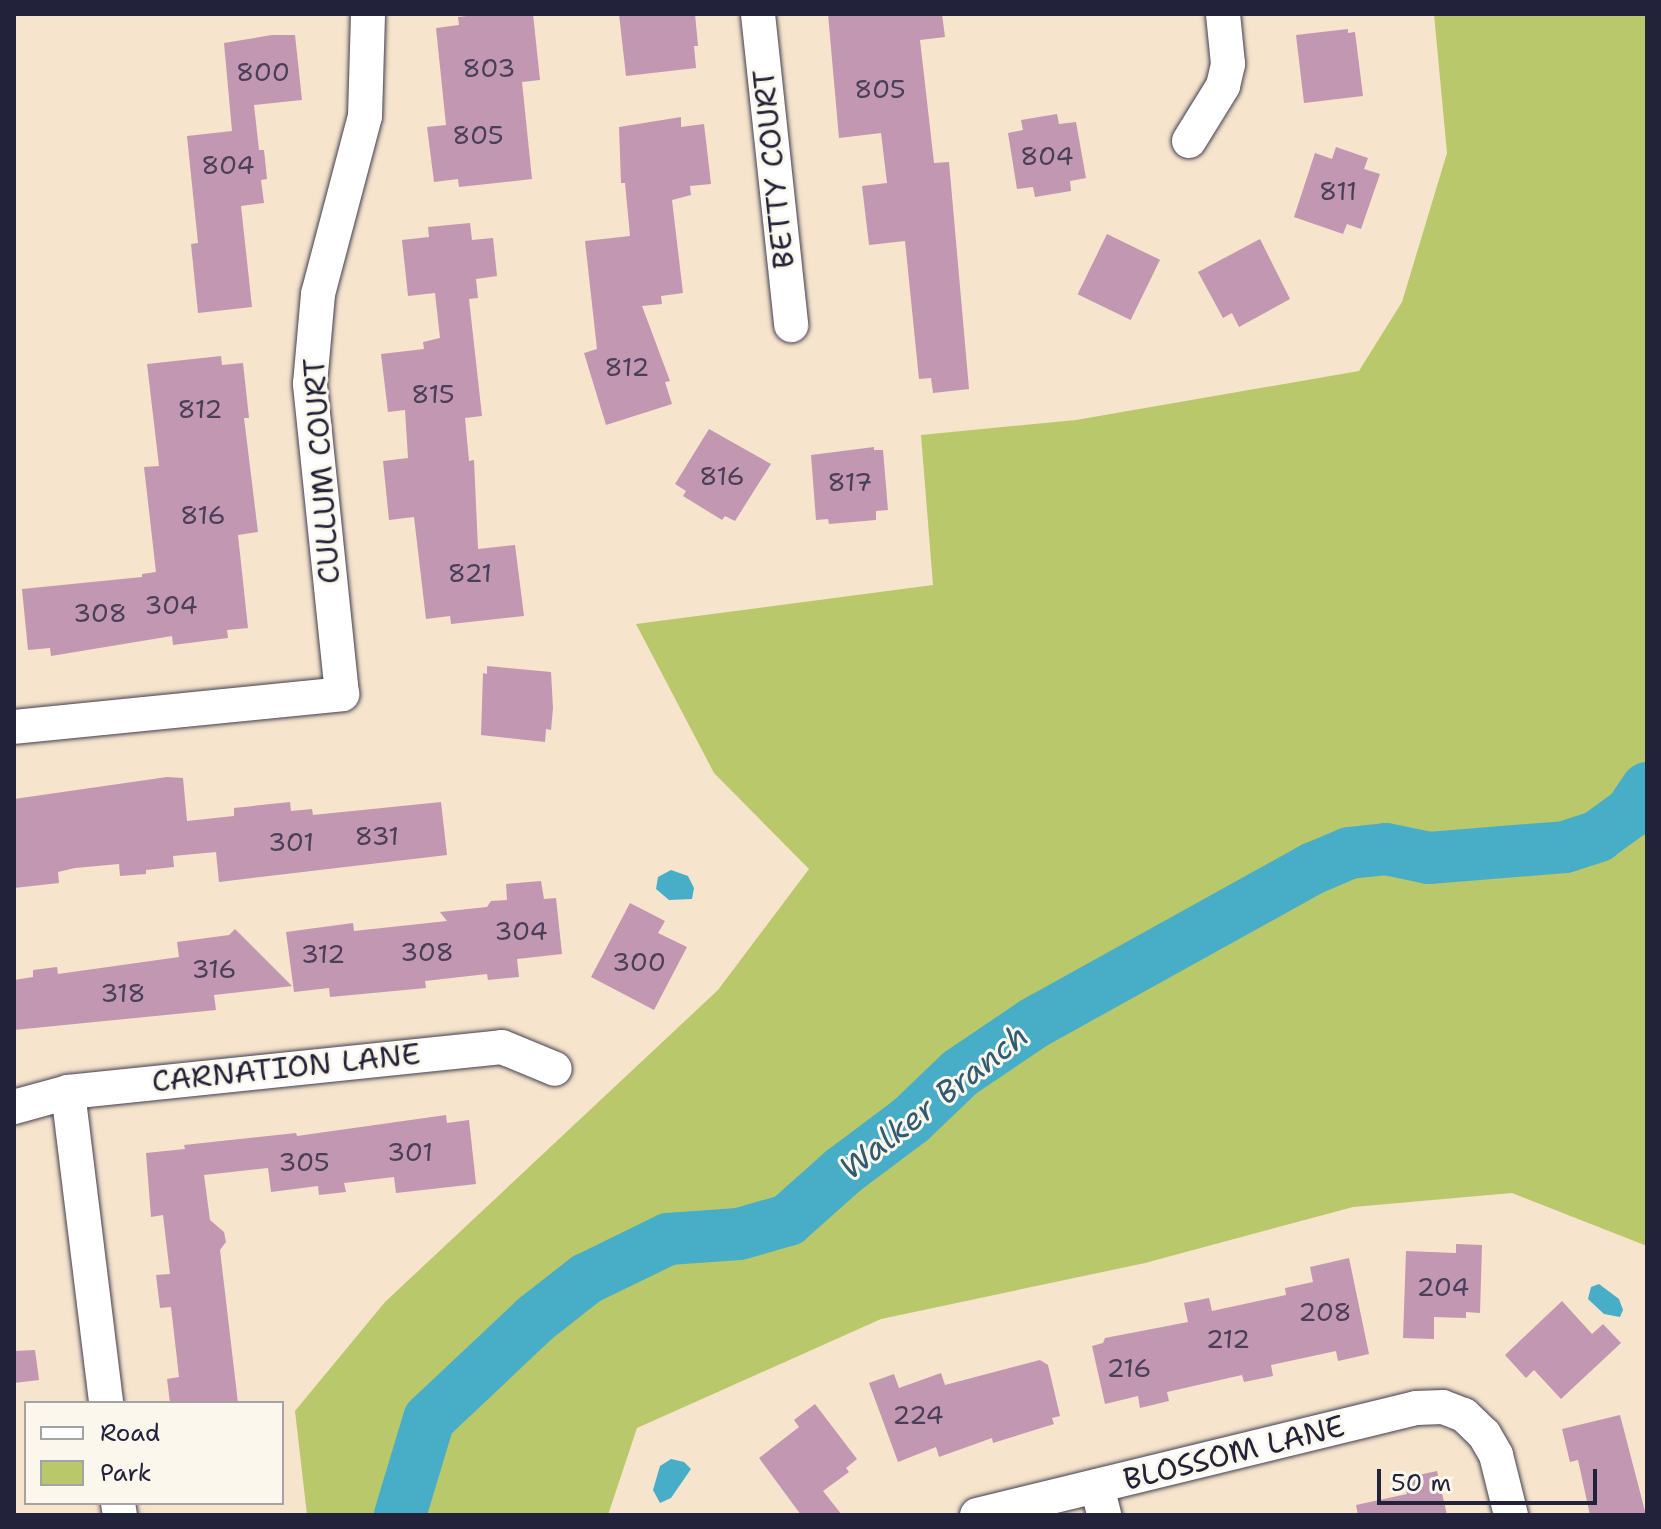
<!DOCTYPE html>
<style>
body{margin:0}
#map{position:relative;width:1661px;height:1529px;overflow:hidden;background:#f6e4cc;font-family:"Shantell Sans",sans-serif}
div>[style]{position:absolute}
.green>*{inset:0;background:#b8c86b}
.water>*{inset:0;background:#48aec8}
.river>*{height:52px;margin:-26px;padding:0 26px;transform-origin:26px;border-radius:26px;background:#48aec8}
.building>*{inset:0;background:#c297b1;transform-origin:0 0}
.roads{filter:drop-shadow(0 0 2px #423f51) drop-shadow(0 0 2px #423f51)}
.street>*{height:34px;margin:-17px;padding:0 17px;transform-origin:17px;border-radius:17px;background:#fff}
span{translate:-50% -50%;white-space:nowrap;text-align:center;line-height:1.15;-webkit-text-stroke:6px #fbf7ec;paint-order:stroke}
.number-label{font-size:26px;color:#4a3f58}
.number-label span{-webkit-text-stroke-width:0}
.street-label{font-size:30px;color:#22223b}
.water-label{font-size:32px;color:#315a73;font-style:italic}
.frame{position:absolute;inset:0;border:16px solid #22223b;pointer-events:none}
.legend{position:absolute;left:24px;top:1401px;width:260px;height:104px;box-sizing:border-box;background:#fbf7ec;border:2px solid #a4a2a5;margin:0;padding:10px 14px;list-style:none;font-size:24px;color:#22223b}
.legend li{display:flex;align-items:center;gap:16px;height:40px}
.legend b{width:40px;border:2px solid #a4a2a5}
.scale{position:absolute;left:1377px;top:1469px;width:220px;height:36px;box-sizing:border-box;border:4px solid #22223b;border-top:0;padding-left:10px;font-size:24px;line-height:28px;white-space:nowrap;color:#22223b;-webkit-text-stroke:6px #fbf7ec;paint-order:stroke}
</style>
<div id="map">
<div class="green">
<div style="clip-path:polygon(1434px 14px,1647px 14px,1647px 1246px,1512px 1193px,1353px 1207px,1145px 1263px,881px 1319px,637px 1428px,608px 1515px,307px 1515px,295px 1411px,385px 1302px,718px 990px,809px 869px,714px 773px,636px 624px,933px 585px,921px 435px,1076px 420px,1359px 371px,1402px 302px,1447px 153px)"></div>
</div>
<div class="water">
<div style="clip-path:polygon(671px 870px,688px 876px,694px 888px,692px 899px,669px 900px,656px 889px,658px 877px)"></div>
<div style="clip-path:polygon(1599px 1284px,1619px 1299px,1623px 1310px,1620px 1317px,1604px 1314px,1588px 1299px,1591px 1287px)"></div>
<div style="clip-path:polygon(671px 1459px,684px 1462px,691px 1469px,671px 1498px,660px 1503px,653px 1490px,660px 1466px)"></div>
</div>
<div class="river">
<div style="left:400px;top:1515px;width:100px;rotate:-73.2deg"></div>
<div style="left:429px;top:1419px;width:146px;rotate:-43.3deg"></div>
<div style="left:535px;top:1319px;width:65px;rotate:-38.1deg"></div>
<div style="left:586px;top:1279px;width:91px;rotate:-26deg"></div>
<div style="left:668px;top:1239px;width:71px;rotate:-4deg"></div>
<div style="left:739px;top:1234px;width:51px;rotate:-15.9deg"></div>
<div style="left:788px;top:1220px;width:74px;rotate:-41.7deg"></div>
<div style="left:843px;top:1171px;width:85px;rotate:-36.9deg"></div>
<div style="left:911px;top:1120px;width:68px;rotate:-43.8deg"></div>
<div style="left:960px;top:1073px;width:89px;rotate:-34deg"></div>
<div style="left:1034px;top:1023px;width:320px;rotate:-29deg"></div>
<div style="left:1314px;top:868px;width:38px;rotate:-23deg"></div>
<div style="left:1349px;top:853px;width:37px;rotate:-6deg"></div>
<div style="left:1386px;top:849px;width:44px;rotate:11.8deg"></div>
<div style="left:1429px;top:858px;width:136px;rotate:-4.6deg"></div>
<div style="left:1565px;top:847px;width:35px;rotate:-18deg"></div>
<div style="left:1598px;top:836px;width:39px;rotate:-36deg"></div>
<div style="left:1630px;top:813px;width:30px;rotate:-56deg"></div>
</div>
<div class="building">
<div style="clip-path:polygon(487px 14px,533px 14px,540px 80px,522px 82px,532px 179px,459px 187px,458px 179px,434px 182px,427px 127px,446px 125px,436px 28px,459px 25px,458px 17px)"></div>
<div style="clip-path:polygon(619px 14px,695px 14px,698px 46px,694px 46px,696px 68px,626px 76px)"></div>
<div style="clip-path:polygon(828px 14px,942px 14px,945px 37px,920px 40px,934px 163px,949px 162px,969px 389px,933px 393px,931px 378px,919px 379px,905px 241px,869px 245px,862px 186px,887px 183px,881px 133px,839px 138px)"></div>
<div style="clip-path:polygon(1348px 29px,1348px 33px,1355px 32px,1363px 96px,1304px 103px,1296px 35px)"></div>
<div style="clip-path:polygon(272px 35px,295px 35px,302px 100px,254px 105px,259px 150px,264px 150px,267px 179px,261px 180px,264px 203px,241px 206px,252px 307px,198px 313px,191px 244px,198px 243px,187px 136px,232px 131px,224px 43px)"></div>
<div style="clip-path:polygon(1057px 114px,1059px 124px,1076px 122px,1086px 178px,1070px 181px,1071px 191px,1035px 197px,1033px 187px,1017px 189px,1008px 133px,1023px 130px,1021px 120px)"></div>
<div style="clip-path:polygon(681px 117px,681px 127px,704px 124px,711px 184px,690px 186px,691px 195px,672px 200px,683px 293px,661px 296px,662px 304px,642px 306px,670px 381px,665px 382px,672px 404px,606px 425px,584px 353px,597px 349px,585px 241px,630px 236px,625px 183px,621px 183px,619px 127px)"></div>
<div style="clip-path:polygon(1336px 147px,1368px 158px,1364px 169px,1380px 174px,1361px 229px,1347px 224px,1343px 234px,1294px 217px,1315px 153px,1332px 159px)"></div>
<div style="clip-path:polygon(470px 223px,472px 240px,493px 238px,497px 276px,476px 279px,478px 298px,469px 299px,482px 416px,465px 418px,469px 461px,474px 460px,478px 549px,515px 545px,524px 616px,451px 624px,450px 616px,426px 619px,414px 517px,389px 520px,383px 461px,408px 458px,405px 410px,388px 412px,381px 354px,424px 349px,423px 342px,440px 338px,435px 293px,408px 296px,402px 240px,429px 237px,428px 227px)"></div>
<div style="left:1107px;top:234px;width:59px;height:67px;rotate:26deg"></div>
<div style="clip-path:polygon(1260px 239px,1290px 299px,1239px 327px,1232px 313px,1223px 318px,1198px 272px)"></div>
<div style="clip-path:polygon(221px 356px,222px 365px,243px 363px,249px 418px,244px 418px,258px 532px,238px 535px,248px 628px,227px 630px,228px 638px,173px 645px,172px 636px,51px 656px,50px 648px,28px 650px,22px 589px,142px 577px,142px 574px,156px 572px,144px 467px,159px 466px,147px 364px)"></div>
<div style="clip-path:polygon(709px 429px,771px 464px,735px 521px,725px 516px,722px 520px,683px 496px,686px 491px,675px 484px)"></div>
<div style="clip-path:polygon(874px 447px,874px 450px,883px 450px,888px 510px,876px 511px,876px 520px,829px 524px,828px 519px,816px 520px,811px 455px)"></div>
<div style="clip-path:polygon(487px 666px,551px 672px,553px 708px,551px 730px,546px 729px,545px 742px,481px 735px,483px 673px,487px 674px)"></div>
<div style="clip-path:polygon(167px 777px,183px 778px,187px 821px,234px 816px,234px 808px,290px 802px,291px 811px,312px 809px,313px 815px,441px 802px,447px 855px,219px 882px,216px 852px,173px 856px,174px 867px,146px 870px,146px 874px,120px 876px,119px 864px,75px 868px,58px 872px,59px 883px,14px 888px,14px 799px)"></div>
<div style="clip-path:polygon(541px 881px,544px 899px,556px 898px,562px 954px,517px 959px,519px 977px,488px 980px,487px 974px,425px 981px,426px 988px,330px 997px,329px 988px,294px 992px,286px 932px,353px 923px,354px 931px,447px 921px,440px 912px,487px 907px,491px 901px,507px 900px,506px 884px)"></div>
<div style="clip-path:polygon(630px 903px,665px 921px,658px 933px,687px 947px,654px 1010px,591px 977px)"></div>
<div style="clip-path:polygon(235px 929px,292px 986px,214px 995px,216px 1010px,14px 1030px,14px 980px,33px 977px,33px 970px,57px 967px,58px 974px,179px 957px,177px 942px,229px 935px)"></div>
<div style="clip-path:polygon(446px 1115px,447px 1123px,469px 1120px,476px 1184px,396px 1193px,394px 1177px,344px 1183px,346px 1192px,319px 1195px,318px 1186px,271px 1192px,268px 1168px,204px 1175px,210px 1220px,224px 1232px,226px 1242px,220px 1250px,238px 1403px,170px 1403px,167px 1379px,179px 1377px,171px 1307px,160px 1308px,156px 1275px,170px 1274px,163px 1215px,151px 1217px,146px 1153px,185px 1149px,184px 1145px,296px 1133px,297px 1136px)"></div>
<div style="clip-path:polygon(1456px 1244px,1482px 1245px,1480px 1313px,1466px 1312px,1466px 1318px,1434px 1317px,1434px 1339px,1403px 1338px,1406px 1251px,1456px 1253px)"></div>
<div style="clip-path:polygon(1349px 1258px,1369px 1354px,1338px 1361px,1336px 1351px,1271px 1365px,1273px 1376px,1244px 1382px,1242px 1375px,1167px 1392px,1169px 1401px,1140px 1408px,1138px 1396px,1105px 1404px,1092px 1346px,1103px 1343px,1105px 1338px,1188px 1322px,1184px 1303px,1209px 1298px,1212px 1311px,1286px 1295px,1285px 1288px,1313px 1282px,1310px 1267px)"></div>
<div style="clip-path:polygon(1562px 1301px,1592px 1334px,1603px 1324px,1621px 1343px,1561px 1399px,1534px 1370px,1526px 1378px,1505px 1355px)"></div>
<div style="clip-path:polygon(35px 1350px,39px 1380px,14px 1383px,14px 1351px)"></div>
<div style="clip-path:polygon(1040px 1360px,1048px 1365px,1060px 1416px,1052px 1418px,1054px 1424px,993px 1443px,992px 1438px,939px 1457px,936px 1447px,898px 1462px,869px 1383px,894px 1374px,899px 1388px,941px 1373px,945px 1385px)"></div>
<div style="clip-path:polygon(815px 1404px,857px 1459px,846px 1468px,849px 1472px,823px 1491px,842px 1515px,801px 1515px,759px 1458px,799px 1427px,794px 1420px)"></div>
<div style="clip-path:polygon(1620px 1415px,1646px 1515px,1590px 1515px,1578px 1460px,1570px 1462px,1562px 1429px)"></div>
<div style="clip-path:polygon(1437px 1471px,1447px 1515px,1358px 1515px,1356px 1505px,1407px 1494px,1404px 1478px)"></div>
</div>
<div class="roads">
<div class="street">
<div style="left:758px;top:14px;width:313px;rotate:83.9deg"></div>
<div style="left:1189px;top:141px;width:65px;rotate:-58.3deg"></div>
<div style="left:1223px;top:86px;width:23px;rotate:-77deg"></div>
<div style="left:1228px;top:64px;width:50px;rotate:-95.7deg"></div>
<div style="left:14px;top:727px;width:330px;rotate:-5.7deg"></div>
<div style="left:342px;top:694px;width:312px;rotate:-95.9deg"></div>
<div style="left:310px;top:384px;width:90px;rotate:-84.9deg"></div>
<div style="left:318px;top:294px;width:184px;rotate:-75.2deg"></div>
<div style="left:365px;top:116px;width:102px;rotate:-88.3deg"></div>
<div style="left:68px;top:1092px;width:313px;rotate:83deg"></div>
<div style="left:14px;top:1107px;width:56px;rotate:-15.5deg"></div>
<div style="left:68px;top:1092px;width:436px;rotate:-5.9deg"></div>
<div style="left:502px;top:1047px;width:57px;rotate:22.5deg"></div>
<div style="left:1097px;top:1486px;width:30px;rotate:76deg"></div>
<div style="left:118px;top:1503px;width:12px;rotate:81deg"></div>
<div style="left:977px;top:1515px;width:452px;rotate:-13.7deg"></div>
<div style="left:1416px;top:1408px;width:27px;rotate:-2deg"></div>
<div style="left:1443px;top:1407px;width:22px;rotate:21deg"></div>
<div style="left:1464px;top:1415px;width:28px;rotate:44deg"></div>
<div style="left:1484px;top:1434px;width:24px;rotate:60deg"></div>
<div style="left:1496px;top:1455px;width:62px;rotate:76deg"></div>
</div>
</div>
<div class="number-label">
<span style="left:489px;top:68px">803</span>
<span style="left:263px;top:72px">800</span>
<span style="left:880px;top:89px">805</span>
<span style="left:478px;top:135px">805</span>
<span style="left:1047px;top:156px">804</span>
<span style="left:228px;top:165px">804</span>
<span style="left:1338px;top:191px">811</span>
<span style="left:627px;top:367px">812</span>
<span style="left:433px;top:394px">815</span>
<span style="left:200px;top:409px">812</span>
<span style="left:722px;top:476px">816</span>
<span style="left:850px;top:482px">817</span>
<span style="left:203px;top:515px">816</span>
<span style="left:470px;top:573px">821</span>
<span style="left:171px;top:605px">304</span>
<span style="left:100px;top:613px">308</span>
<span style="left:377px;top:836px">831</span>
<span style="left:291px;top:842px">301</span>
<span style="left:521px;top:931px">304</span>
<span style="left:427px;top:952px">308</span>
<span style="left:323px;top:954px">312</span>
<span style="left:639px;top:962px">300</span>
<span style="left:214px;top:969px">316</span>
<span style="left:123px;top:993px">318</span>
<span style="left:410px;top:1152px">301</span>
<span style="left:304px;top:1162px">305</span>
<span style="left:1443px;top:1287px">204</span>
<span style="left:1325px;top:1312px">208</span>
<span style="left:1228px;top:1339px">212</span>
<span style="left:1129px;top:1368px">216</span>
<span style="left:918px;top:1415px">224</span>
</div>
<div class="street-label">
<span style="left:774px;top:169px;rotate:-96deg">BETTY COURT</span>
<span style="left:322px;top:471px;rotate:-94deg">CULLUM COURT</span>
<span style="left:286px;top:1068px;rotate:-6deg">CARNATION LANE</span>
<span style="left:1234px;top:1453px;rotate:-14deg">BLOSSOM LANE</span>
</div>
<div class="water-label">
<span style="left:934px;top:1102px;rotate:-38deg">Walker Branch</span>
</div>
<div class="frame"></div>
<ul class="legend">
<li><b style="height:10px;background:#fff"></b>Road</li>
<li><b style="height:22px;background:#b8c86b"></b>Park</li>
</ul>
<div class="scale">50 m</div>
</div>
